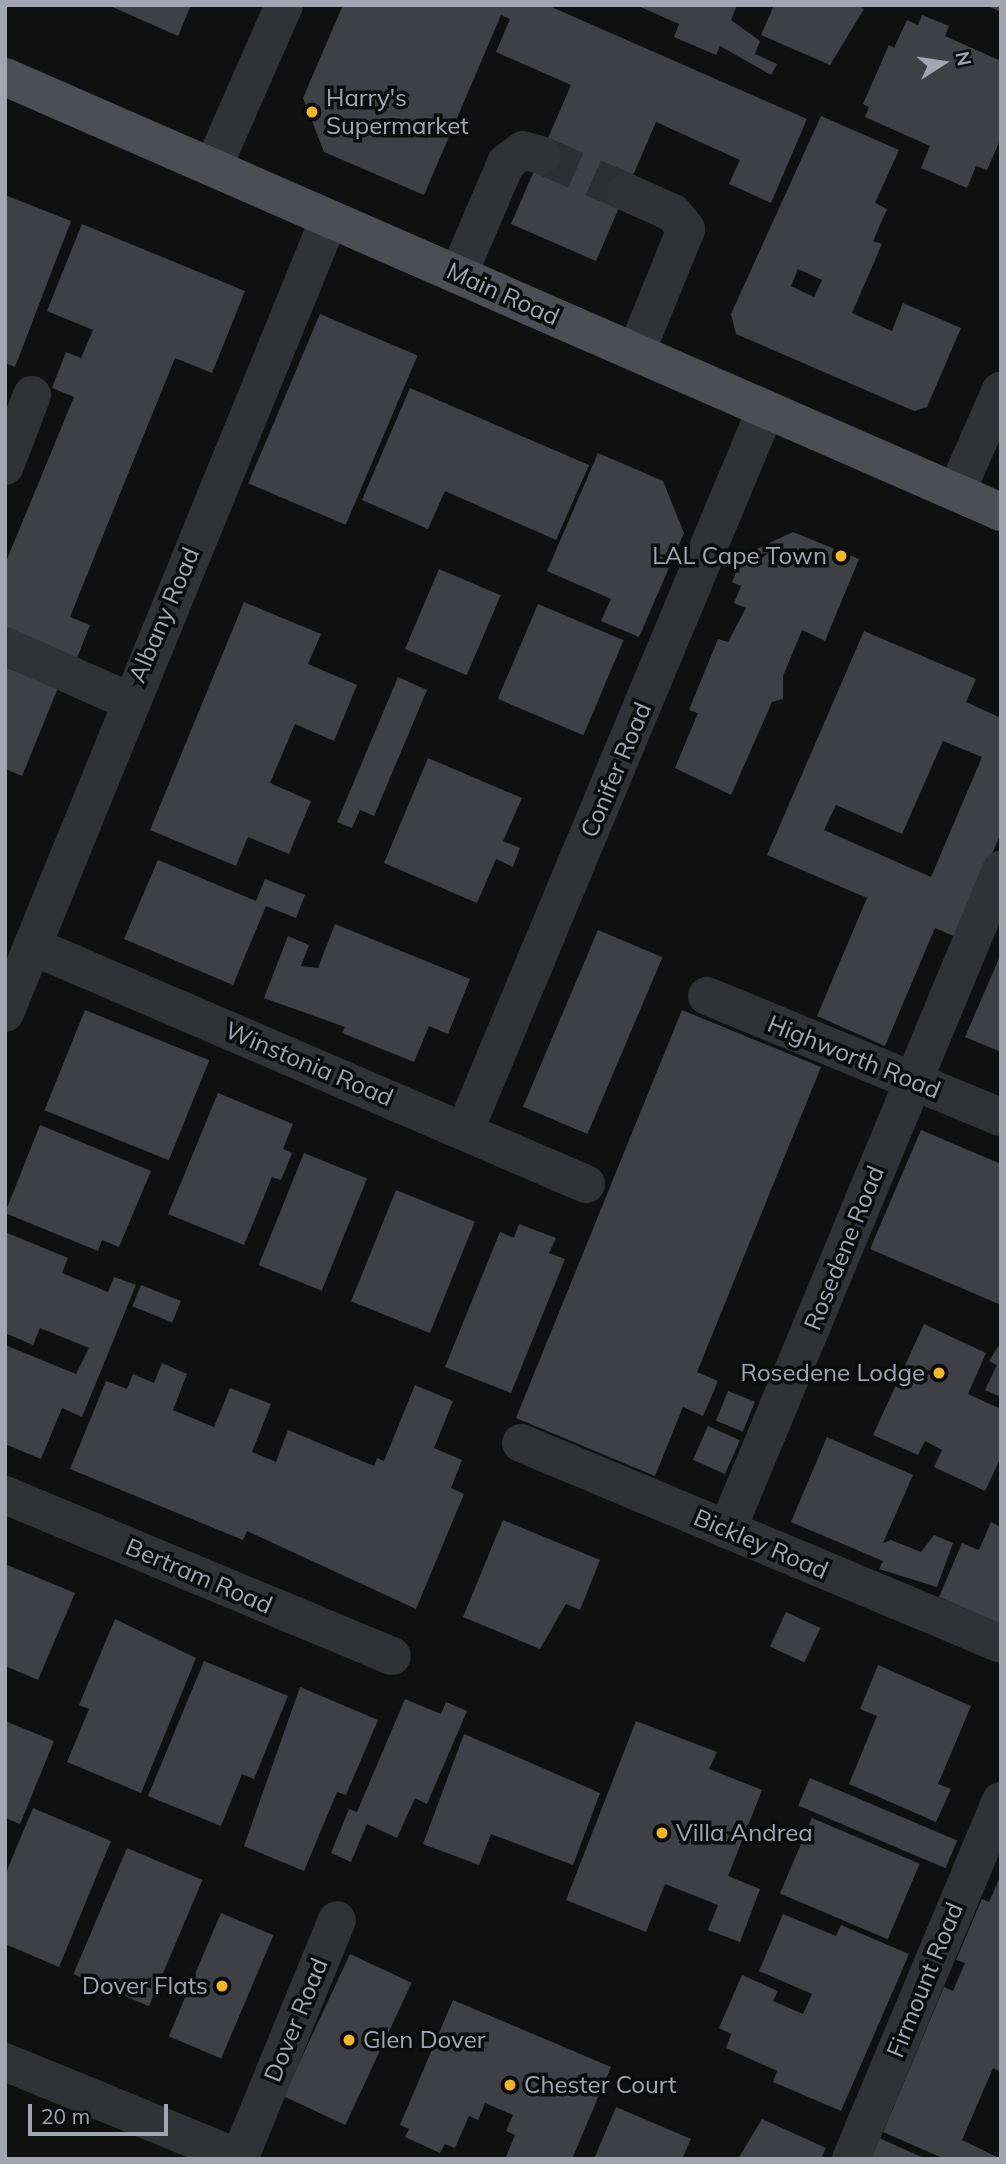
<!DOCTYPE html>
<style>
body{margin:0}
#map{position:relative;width:1006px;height:2164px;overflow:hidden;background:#101011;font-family:Mulish,sans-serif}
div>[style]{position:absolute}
.building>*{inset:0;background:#3f4045;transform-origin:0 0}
.minor-tunnel>*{height:38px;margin-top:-19px;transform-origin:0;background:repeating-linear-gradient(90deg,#2d2e31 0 38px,transparent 0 57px)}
.minor>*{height:38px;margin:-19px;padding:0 19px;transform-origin:19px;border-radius:19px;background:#313236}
.major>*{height:38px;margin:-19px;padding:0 19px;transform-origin:19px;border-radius:19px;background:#4d4e55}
.dots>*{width:19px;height:19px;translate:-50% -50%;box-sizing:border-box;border:4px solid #0b0b0c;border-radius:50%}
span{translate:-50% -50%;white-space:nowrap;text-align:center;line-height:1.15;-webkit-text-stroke:7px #0b0b0c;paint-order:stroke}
.poi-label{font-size:24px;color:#a1a6b2}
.left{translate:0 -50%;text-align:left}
.right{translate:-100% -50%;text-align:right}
.street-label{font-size:24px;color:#a1a6b2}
.frame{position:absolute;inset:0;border:7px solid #a1a6b2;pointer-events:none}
.north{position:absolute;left:908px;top:28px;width:70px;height:70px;-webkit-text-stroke:5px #0b0b0c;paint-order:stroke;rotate:78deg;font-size:19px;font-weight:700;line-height:28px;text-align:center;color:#a1a6b2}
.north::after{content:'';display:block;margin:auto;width:24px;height:32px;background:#a1a6b2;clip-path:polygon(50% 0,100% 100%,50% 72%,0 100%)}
.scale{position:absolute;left:28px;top:2104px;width:140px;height:32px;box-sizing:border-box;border:4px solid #a1a6b2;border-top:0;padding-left:9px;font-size:21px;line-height:24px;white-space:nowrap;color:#a1a6b2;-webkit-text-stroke:5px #0b0b0c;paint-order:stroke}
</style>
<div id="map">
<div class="building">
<div style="clip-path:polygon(108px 5px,191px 5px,178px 36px)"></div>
<div style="clip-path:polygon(343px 5px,547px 5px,807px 119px,771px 203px,729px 184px,740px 160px,656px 122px,596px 261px,511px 224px,571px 85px,496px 52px,510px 19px,501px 15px,424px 195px,324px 152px,303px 98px)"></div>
<div style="clip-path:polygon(636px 5px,737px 5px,731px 20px,760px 41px,755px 54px,777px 64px,771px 75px,720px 46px,716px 55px,674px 37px,679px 24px)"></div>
<div style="clip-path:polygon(774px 5px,856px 5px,864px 9px,830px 65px,761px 35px)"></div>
<div style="clip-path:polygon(986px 5px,1001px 5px,1001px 12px)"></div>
<div style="clip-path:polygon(922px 15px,949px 26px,945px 36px,1001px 61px,1001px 138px,987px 170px,976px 166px,967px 188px,921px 168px,930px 146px,865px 117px,869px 107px,863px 104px,889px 45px,894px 48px,907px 20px,918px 25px)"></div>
<div style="clip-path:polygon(evenodd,821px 116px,899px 150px,875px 203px,887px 209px,873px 241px,882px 244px,852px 313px,892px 331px,903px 303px,961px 328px,927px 407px,914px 411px,736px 334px,731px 314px,821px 116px,798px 269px,822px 280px,814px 297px,791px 286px,798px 269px)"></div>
<div style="clip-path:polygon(5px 195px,71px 221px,15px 367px,5px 363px)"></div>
<div style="clip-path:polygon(82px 224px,245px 291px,212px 373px,175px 358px,70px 617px,90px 625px,77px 658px,5px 629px,5px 564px,74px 397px,52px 388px,66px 352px,81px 358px,93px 330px,47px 311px)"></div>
<div style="left:320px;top:314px;width:106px;height:184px;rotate:23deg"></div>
<div style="clip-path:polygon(410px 388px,589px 465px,556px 540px,445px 491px,428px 529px,362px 500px)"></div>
<div style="clip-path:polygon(598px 453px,663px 481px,684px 533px,639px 637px,601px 621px,611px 599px,547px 571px)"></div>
<div style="clip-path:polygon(793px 532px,859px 559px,825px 641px,802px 630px,783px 676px,783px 699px,772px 702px,731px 795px,675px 768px,698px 713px,689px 710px,718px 639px,728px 642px,746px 608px,734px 603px,741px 586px,732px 582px,744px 555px)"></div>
<div style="left:439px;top:569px;width:67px;height:87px;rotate:23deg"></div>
<div style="clip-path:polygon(244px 602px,321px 634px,308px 664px,357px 685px,334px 741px,295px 724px,270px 783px,311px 801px,289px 854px,248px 837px,236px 866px,150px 830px)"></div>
<div style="left:538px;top:604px;width:93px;height:103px;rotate:23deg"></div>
<div style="clip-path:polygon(evenodd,864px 631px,976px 679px,966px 702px,1001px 718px,1001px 833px,956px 937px,935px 928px,885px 1046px,817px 1016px,867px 898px,767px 855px,864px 631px,943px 741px,982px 757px,931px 877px,824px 830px,836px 805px,902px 834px,943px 741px)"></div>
<div style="clip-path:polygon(5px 667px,58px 688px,22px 776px,5px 769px)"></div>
<div style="clip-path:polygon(398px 677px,427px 690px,374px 816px,360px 810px,352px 828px,337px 822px)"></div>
<div style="clip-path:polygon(428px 758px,522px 798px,503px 841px,520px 848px,513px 867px,496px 859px,477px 903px,384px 863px)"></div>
<div style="clip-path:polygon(158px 860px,256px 901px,265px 879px,305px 895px,296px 918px,266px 906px,233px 985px,124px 939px)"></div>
<div style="clip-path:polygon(335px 924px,470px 979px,448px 1034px,429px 1026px,414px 1062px,342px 1033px,345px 1027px,264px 998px,288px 936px,309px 945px,301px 966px,318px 968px)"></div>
<div style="left:598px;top:930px;width:70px;height:192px;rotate:23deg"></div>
<div style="clip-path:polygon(1001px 954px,1001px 1052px,965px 1037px)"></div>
<div style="left:85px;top:1010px;width:134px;height:108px;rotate:22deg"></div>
<div style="clip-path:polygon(682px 1010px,821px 1067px,697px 1372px,718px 1381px,703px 1416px,683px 1407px,655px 1476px,516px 1418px)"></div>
<div style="clip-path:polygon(218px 1093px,293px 1124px,283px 1149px,292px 1153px,281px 1180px,272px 1177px,244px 1245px,168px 1214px)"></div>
<div style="clip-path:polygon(40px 1125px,151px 1171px,119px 1247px,102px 1240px,98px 1251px,5px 1213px)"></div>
<div style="clip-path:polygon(921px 1130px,1001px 1164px,1001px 1305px,870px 1249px)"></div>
<div style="left:304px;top:1153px;width:68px;height:121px;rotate:22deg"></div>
<div style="left:396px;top:1190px;width:85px;height:120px;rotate:22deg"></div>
<div style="clip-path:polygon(519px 1224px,556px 1238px,549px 1253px,565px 1259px,511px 1393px,445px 1367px,500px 1232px,514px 1238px)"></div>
<div style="clip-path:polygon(5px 1232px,68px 1258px,62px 1273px,108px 1292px,114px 1277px,136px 1285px,82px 1417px,62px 1408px,41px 1459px,5px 1444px,5px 1345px,76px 1374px,89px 1348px,40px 1328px,33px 1345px,5px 1333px)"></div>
<div style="left:141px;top:1285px;width:43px;height:23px;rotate:22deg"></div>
<div style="clip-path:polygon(924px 1324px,986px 1353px,968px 1394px,1001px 1409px,1001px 1457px,985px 1491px,934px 1467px,942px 1450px,925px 1441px,918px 1455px,873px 1435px)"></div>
<div style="clip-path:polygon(1001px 1342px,1001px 1397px,985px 1390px,997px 1365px,989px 1361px)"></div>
<div style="clip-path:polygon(162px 1363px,187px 1374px,173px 1410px,214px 1427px,230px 1388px,271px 1404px,252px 1452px,276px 1462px,288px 1430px,374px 1466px,377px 1458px,384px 1461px,415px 1385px,453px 1401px,434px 1448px,462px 1460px,451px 1488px,464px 1494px,416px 1609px,247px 1531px,243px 1540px,70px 1469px,106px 1381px,127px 1389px,133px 1374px,154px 1383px)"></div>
<div style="left:728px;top:1391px;width:29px;height:32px;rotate:22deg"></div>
<div style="left:708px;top:1426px;width:35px;height:37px;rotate:24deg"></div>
<div style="clip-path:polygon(827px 1437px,913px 1475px,883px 1543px,891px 1540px,921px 1552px,934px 1535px,953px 1543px,937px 1587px,879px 1569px,883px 1561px,791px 1522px)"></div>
<div style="clip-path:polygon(503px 1520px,600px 1560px,580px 1610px,566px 1604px,540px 1649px,463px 1617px)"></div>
<div style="clip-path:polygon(991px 1522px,1001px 1527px,1001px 1624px,939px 1597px,962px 1543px,979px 1550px)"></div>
<div style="clip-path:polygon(5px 1564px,75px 1593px,38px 1680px,5px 1666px)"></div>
<div style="left:786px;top:1612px;width:38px;height:38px;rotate:25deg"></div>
<div style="clip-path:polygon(115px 1619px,196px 1658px,141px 1793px,67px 1762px,89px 1709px,79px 1705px)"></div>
<div style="clip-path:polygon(204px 1661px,288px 1696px,254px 1779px,242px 1774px,221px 1826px,148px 1796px)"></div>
<div style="clip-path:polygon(878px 1665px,971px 1706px,938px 1784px,951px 1789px,936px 1822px,849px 1784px,877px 1716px,860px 1709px)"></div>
<div style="clip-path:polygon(300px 1687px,378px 1720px,346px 1795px,337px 1792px,304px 1871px,244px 1846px)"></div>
<div style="clip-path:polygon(405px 1699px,441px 1714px,446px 1702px,467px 1711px,427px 1804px,415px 1798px,397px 1838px,367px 1824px,351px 1862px,331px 1853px,349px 1809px,357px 1812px)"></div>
<div style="clip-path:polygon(5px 1721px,54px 1741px,20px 1824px,5px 1818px)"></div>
<div style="clip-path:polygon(636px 1721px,717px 1752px,709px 1769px,762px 1790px,728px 1876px,760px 1889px,740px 1942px,708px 1930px,718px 1905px,665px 1884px,646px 1932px,566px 1900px)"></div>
<div style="clip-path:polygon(464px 1734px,600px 1793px,573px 1865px,491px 1834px,479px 1865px,423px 1844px)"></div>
<div style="left:810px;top:1778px;width:160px;height:30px;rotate:23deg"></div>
<div style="clip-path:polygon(33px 1808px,111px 1841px,59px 1967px,5px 1944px,5px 1875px)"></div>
<div style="left:812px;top:1818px;width:117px;height:82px;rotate:23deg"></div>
<div style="left:127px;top:1848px;width:82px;height:137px;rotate:23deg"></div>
<div style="clip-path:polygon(1001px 1875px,1001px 2072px,993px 2068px,962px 2140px,1001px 2159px,945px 2159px,883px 2132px,944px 1987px,953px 1991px,965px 1963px,956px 1960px,982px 1899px,989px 1902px)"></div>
<div style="left:221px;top:1913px;width:57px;height:134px;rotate:23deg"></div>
<div style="clip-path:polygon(783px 1914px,836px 1936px,841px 1925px,909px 1954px,841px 2111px,773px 2082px,777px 2071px,726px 2048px,731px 2034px,719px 2028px,742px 1975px,778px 1991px,773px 2001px,803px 2014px,812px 1994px,759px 1971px)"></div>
<div style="left:350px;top:1954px;width:68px;height:157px;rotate:25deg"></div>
<div style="clip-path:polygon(453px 2000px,611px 2067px,572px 2159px,505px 2159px,515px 2135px,506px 2131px,513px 2115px,485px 2103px,478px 2120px,469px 2116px,455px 2148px,445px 2144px,440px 2153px,405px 2137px,409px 2129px,400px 2125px)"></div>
<div style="clip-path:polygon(616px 2107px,691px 2139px,682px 2159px,594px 2159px)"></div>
<div style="clip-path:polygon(762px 2119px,826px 2148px,821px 2159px,738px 2159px)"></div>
<div style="clip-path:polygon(879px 2138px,926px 2159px,870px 2159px)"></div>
</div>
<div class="minor-tunnel">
<div style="left:541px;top:155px;width:93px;rotate:23.5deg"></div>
</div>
<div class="minor">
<div style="left:213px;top:167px;width:177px;rotate:-66.3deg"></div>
<div style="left:626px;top:192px;width:51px;rotate:24.1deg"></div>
<div style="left:673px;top:213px;width:21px;rotate:51deg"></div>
<div style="left:686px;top:229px;width:133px;rotate:112.1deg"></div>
<div style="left:458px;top:275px;width:122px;rotate:-66.8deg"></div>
<div style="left:506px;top:163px;width:21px;rotate:-37deg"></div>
<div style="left:523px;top:150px;width:19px;rotate:16deg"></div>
<div style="left:5px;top:466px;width:76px;rotate:-69.2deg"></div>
<div style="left:956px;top:492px;width:111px;rotate:-66.2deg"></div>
<div style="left:5px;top:646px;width:136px;rotate:23.9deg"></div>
<div style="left:32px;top:946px;width:603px;rotate:23.25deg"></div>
<div style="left:707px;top:996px;width:318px;rotate:22.4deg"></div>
<div style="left:5px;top:1013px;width:858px;rotate:-67.8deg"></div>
<div style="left:465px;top:1130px;width:781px;rotate:-67.34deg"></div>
<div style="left:521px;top:1443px;width:520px;rotate:22.72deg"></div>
<div style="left:5px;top:1495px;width:419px;rotate:22.6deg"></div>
<div style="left:727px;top:1530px;width:715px;rotate:-67.45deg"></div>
<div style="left:5px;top:2062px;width:255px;rotate:22.3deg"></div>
<div style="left:239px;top:2159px;width:258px;rotate:-67.7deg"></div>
<div style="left:851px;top:2159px;width:388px;rotate:-67.3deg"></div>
</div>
<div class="major">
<div style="left:5px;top:77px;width:1087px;rotate:23.59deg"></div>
</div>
<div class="dots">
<div style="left:312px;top:112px;background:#f2b728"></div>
<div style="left:841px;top:556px;background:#f2b728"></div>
<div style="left:939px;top:1373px;background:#f2b728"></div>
<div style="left:662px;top:1833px;background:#f2b728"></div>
<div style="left:222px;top:1986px;background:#f2b728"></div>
<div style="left:349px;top:2040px;background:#f2b728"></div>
<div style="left:510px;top:2085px;background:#f2b728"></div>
</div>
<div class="poi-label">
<span class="left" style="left:326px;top:112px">Harry's<br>Supermarket</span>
<span class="right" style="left:827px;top:556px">LAL Cape Town</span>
<span class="right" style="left:925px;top:1373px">Rosedene Lodge</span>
<span class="left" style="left:676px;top:1833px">Villa Andrea</span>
<span class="right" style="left:208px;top:1986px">Dover Flats</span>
<span class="left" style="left:363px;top:2040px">Glen Dover</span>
<span class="left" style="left:524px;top:2085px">Chester Court</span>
</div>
<div class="street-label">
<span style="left:503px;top:294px;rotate:24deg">Main Road</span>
<span style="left:164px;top:615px;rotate:-67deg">Albany Road</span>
<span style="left:616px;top:770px;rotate:-67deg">Conifer Road</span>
<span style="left:854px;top:1057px;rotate:22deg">Highworth Road</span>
<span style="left:309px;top:1064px;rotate:23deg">Winstonia Road</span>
<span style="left:844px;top:1248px;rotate:-68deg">Rosedene Road</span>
<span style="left:761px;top:1544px;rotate:23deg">Bickley Road</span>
<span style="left:199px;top:1576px;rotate:23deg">Bertram Road</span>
<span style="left:925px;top:1980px;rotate:-68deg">Firmount Road</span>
<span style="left:296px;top:2020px;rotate:-68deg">Dover Road</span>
</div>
<div class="frame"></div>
<div class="north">N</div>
<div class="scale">20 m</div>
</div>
